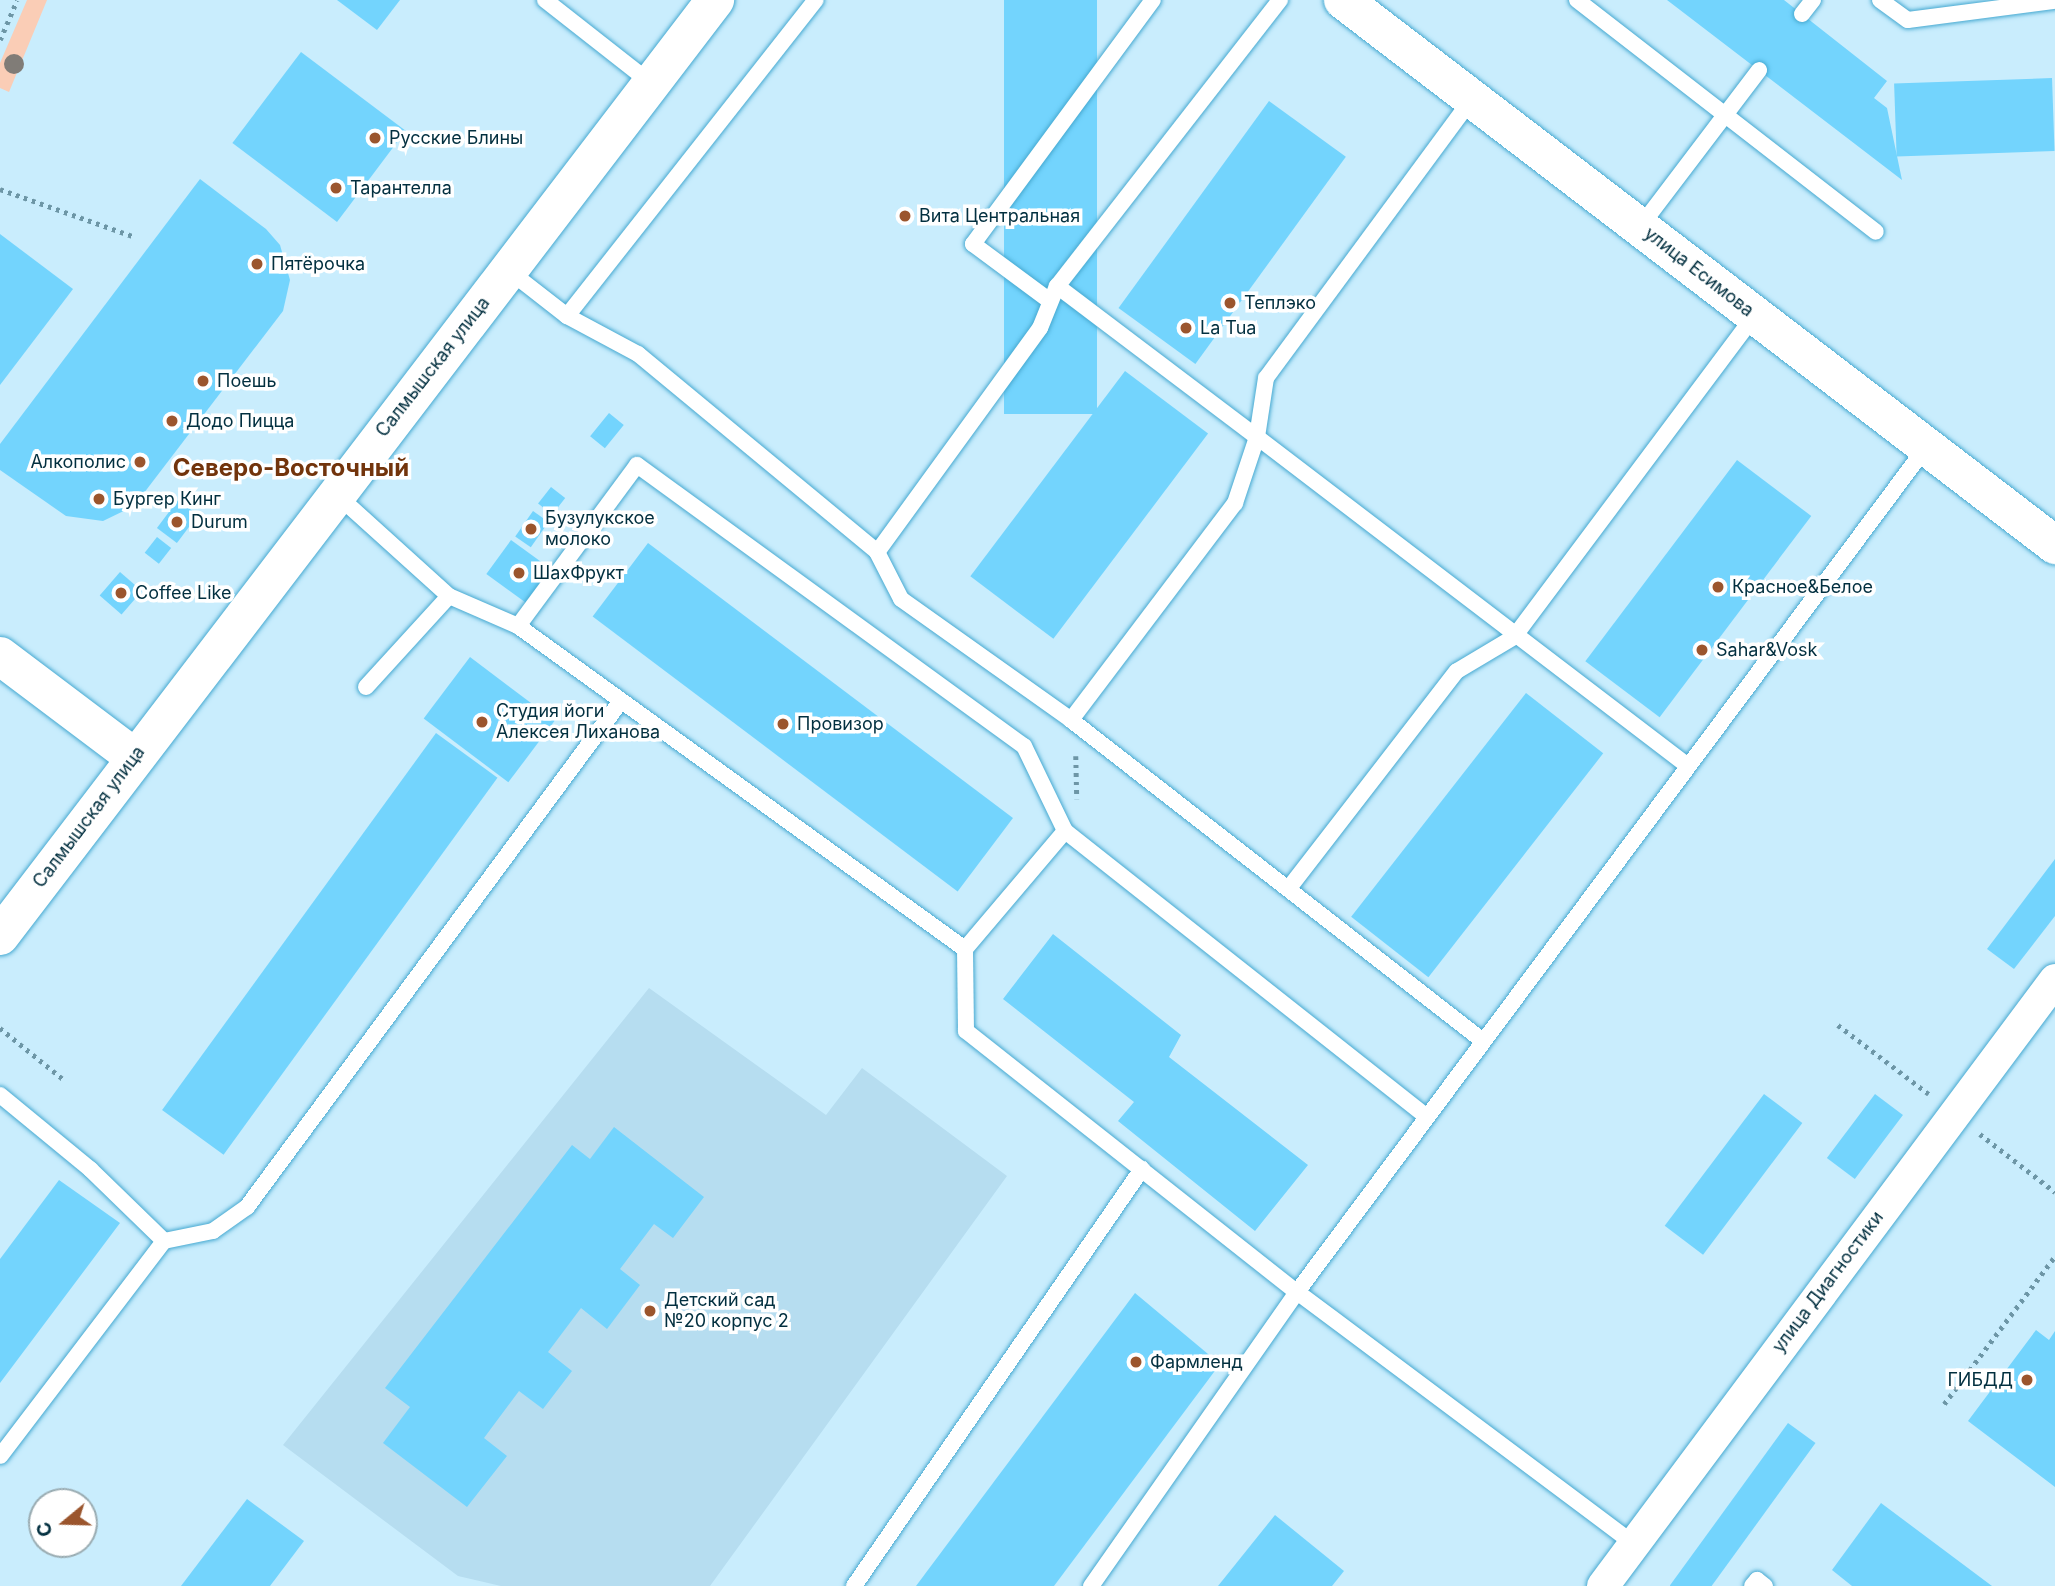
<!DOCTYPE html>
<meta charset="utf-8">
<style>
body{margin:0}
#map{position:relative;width:2055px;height:1586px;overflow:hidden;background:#c9edfd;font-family:Inter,sans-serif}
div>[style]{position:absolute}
.built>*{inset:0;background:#b6ddf0}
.green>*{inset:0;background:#facdb6}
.building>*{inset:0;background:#73d4fd;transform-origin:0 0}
.round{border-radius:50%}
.path>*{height:4.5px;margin-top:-2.25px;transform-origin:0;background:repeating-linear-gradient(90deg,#6d96a6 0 3.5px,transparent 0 8.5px)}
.roads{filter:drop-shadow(0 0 2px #46a9d1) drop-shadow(0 0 2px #46a9d1)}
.service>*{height:16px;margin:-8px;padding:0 8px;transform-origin:8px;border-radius:8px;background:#fff}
.minor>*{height:32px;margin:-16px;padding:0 16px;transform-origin:16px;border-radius:16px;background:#fff}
.tertiary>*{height:38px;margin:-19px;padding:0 19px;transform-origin:19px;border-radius:19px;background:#fff}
.secondary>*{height:38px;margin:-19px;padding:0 19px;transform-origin:19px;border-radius:19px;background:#fff}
.trees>*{width:20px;height:20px;margin:-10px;border-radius:50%;background:#807c77}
.dots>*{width:19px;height:19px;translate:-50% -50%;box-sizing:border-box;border:4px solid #fff;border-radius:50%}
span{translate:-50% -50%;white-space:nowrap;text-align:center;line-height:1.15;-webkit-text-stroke:7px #fff;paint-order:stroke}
.poi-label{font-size:18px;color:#022f3f}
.left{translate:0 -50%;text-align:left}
.right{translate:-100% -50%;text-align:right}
.street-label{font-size:18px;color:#022f3f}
.district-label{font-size:24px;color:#72340c;font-weight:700}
.north{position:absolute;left:28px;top:1488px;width:70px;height:70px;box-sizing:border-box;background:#fff;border:2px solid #9aacb2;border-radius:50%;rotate:251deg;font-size:19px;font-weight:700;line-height:28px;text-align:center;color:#022f3f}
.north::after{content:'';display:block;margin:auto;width:24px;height:32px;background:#9b552d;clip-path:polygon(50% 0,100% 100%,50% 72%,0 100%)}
</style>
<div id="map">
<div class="built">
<div style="clip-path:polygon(649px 988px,826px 1115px,862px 1068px,1007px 1176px,710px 1586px,501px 1586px,458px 1576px,283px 1445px)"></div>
</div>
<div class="green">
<div style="clip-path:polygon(27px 0,47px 0,9px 92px,0 88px,0 63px)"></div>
</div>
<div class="building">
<div style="clip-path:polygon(337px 0,400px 0,377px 30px)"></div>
<div style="left:1004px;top:0;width:93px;height:414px"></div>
<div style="clip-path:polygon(1667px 0,1784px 0,1887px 81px,1874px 98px,1887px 108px,1902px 180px)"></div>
<div style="left:301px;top:52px;width:131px;height:114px;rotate:37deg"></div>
<div style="left:2052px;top:78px;width:73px;height:158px;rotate:88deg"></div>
<div style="left:1269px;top:101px;width:95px;height:256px;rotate:36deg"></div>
<div style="clip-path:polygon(200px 179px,266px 229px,280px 245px,290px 280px,283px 311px,134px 506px,103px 521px,66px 516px,0 470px,0 444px)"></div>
<div style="clip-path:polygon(0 234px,73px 289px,0 385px)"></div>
<div style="left:1125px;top:371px;width:104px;height:257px;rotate:37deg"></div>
<div style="left:609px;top:413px;width:19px;height:30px;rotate:39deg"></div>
<div style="left:1737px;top:460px;width:93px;height:252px;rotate:37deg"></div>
<div style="left:551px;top:487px;width:18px;height:21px;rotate:38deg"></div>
<div style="left:178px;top:500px;width:25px;height:35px;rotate:37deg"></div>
<div style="left:533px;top:511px;width:19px;height:31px;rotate:35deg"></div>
<div class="round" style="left:550px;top:535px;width:14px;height:14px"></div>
<div style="left:157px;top:537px;width:18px;height:20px;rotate:38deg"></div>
<div style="left:511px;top:540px;width:52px;height:42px;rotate:36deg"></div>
<div style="left:648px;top:543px;width:457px;height:92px;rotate:37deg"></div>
<div style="left:120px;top:572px;width:29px;height:31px;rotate:41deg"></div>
<div style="left:470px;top:657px;width:106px;height:77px;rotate:37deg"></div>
<div style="left:1526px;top:693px;width:98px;height:284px;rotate:38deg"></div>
<div style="left:436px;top:733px;width:76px;height:466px;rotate:36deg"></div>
<div style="clip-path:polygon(2055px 859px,2055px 916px,2014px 969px,1987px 949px)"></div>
<div style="clip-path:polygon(1053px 934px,1181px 1035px,1169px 1057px,1308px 1165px,1255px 1231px,1118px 1121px,1134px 1102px,1003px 999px)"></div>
<div style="left:1764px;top:1094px;width:48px;height:165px;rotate:37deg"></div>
<div style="left:1875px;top:1094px;width:35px;height:80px;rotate:37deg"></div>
<div style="clip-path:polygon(614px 1127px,704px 1197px,673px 1238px,654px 1224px,620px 1269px,640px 1285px,607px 1329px,581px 1308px,548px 1352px,572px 1371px,543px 1409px,519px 1391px,484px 1438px,507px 1456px,467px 1507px,383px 1443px,410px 1407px,385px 1388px,572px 1145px,590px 1159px)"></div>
<div style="clip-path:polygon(59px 1180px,120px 1223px,0 1383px,0 1259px)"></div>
<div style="clip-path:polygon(1135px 1293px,1220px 1364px,1054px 1586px,916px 1586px)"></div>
<div style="clip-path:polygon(2036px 1330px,2049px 1340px,2055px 1331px,2055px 1487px,1968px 1421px)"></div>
<div style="left:1788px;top:1423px;width:34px;height:201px;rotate:36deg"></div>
<div style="clip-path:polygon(247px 1499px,304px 1541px,270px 1586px,181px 1586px)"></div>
<div style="clip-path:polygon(1881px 1503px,1992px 1586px,1852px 1586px,1832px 1570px)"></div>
<div style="clip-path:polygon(1275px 1515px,1344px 1571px,1332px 1586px,1218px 1586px)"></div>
</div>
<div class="path">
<div style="left:0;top:40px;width:43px;rotate:-67deg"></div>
<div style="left:0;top:189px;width:141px;rotate:19.5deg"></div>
<div style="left:1076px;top:756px;width:43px;rotate:88.7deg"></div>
<div style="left:1838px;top:1025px;width:114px;rotate:37.2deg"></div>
<div style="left:0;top:1028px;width:81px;rotate:39deg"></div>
<div style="left:1980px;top:1134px;width:95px;rotate:37.7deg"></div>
<div style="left:1944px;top:1404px;width:185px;rotate:-53.1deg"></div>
</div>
<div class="roads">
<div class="service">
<div style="left:545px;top:0;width:135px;rotate:38.1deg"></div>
<div style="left:1280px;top:0;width:363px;rotate:127.9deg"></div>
<div style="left:1057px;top:286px;width:45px;rotate:112deg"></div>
<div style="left:1040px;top:328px;width:277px;rotate:126deg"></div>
<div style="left:877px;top:552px;width:53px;rotate:62.9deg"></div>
<div style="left:901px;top:599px;width:209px;rotate:35.4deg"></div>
<div style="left:1071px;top:720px;width:522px;rotate:37.92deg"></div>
<div style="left:1577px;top:0;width:378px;rotate:37.8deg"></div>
<div style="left:1880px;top:0;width:34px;rotate:36deg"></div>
<div style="left:1908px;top:20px;width:148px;rotate:-7.4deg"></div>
<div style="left:1802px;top:14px;width:18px;rotate:-52deg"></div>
<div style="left:1471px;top:100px;width:345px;rotate:126.4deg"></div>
<div style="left:1266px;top:378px;width:60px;rotate:98.7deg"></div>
<div style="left:1257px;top:437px;width:542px;rotate:37.36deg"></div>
<div style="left:1640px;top:227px;width:197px;rotate:-52.8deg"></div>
<div style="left:508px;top:270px;width:75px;rotate:37.9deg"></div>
<div style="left:567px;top:316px;width:81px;rotate:28.2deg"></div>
<div style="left:638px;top:354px;width:310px;rotate:39.6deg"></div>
<div style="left:1057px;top:286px;width:251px;rotate:37.1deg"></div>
<div style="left:1257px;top:437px;width:70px;rotate:108.4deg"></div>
<div style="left:1235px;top:503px;width:272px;rotate:127.1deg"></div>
<div style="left:1050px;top:301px;width:96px;rotate:-143.5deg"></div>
<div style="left:973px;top:244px;width:303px;rotate:-53.6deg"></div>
<div style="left:567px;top:316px;width:402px;rotate:-51.8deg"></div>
<div style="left:336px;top:494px;width:152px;rotate:42.1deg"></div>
<div style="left:449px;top:596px;width:75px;rotate:23.5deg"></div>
<div style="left:518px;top:626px;width:551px;rotate:35.85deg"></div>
<div style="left:965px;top:949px;width:82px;rotate:89.3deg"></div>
<div style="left:966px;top:1031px;width:422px;rotate:38.3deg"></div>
<div style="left:1297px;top:1292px;width:359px;rotate:125deg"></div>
<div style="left:518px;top:626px;width:200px;rotate:-53.5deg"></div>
<div style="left:637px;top:465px;width:478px;rotate:36deg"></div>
<div style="left:1024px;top:746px;width:94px;rotate:64.2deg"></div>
<div style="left:366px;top:687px;width:123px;rotate:-47.6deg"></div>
<div style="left:1289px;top:888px;width:274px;rotate:-52.3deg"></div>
<div style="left:1457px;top:671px;width:66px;rotate:-30.8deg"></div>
<div style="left:1514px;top:637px;width:402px;rotate:-53.2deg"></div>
<div style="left:965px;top:949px;width:155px;rotate:-49.7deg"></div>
<div style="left:1065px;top:831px;width:461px;rotate:38.3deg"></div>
<div style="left:0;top:1095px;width:117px;rotate:39.4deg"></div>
<div style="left:90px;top:1169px;width:103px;rotate:44.2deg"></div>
<div style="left:164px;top:1241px;width:270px;rotate:127.3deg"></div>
<div style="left:164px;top:1241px;width:50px;rotate:-11.5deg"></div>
<div style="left:213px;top:1231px;width:42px;rotate:-35.2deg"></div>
<div style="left:247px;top:1207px;width:629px;rotate:-53.53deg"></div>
<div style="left:1634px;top:1544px;width:421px;rotate:-143.2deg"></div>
<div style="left:1297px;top:1292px;width:1055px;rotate:-53.33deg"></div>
<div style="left:854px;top:1586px;width:507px;rotate:-55.37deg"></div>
<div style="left:1752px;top:1586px;width:8px;rotate:-50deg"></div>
<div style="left:1757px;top:1580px;width:10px;rotate:37deg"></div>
</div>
<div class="minor">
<div style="left:1603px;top:1586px;width:756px;rotate:-53.28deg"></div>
</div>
<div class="tertiary">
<div style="left:1343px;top:0;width:897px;rotate:37.43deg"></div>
<div style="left:0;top:656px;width:168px;rotate:37deg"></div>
</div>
<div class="secondary">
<div style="left:0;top:936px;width:1178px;rotate:-52.62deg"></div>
</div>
</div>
<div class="trees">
<div style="left:14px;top:64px"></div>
</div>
<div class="dots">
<div style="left:375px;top:138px;background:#9b552d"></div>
<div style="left:336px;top:188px;background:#9b552d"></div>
<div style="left:905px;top:216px;background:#9b552d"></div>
<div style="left:257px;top:264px;background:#9b552d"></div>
<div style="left:1230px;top:303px;background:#9b552d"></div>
<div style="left:1186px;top:328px;background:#9b552d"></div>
<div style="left:203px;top:381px;background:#9b552d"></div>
<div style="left:172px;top:421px;background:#9b552d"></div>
<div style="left:140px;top:462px;background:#9b552d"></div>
<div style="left:99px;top:499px;background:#9b552d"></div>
<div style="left:177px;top:522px;background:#9b552d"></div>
<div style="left:531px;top:529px;background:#9b552d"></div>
<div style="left:519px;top:573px;background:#9b552d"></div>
<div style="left:1718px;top:587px;background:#9b552d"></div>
<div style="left:121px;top:593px;background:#9b552d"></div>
<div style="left:1702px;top:650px;background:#9b552d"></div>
<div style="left:482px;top:722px;background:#9b552d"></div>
<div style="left:783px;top:724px;background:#9b552d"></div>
<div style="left:650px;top:1311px;background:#9b552d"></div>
<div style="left:1136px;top:1362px;background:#9b552d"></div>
<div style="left:2027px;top:1380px;background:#9b552d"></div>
</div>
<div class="poi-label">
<span class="left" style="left:389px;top:138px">Русские Блины</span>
<span class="left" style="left:350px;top:188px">Тарантелла</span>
<span class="left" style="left:919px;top:216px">Вита Центральная</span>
<span class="left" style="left:271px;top:264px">Пятёрочка</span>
<span class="left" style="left:1244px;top:303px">Теплэко</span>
<span class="left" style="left:1200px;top:328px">La Tua</span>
<span class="left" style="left:217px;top:381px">Поешь</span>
<span class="left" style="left:186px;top:421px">Додо Пицца</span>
<span class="right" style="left:126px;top:462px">Алкополис</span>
<span class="left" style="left:113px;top:499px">Бургер Кинг</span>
<span class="left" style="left:545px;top:529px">Бузулукское<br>молоко</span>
<span class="left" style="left:191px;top:522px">Durum</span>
<span class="left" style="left:533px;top:573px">ШахФрукт</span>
<span class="left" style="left:1732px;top:587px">Красное&amp;Белое</span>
<span class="left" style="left:135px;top:593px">Coffee Like</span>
<span class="left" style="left:1716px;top:650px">Sahar&amp;Vosk</span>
<span class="left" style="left:496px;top:722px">Студия йоги<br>Алексея Лиханова</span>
<span class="left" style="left:797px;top:724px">Провизор</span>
<span class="left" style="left:664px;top:1311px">Детский сад<br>№20 корпус 2</span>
<span class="left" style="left:1150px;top:1362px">Фармленд</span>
<span class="right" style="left:2013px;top:1380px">ГИБДД</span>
</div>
<div class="street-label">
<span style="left:1699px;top:272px;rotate:38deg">улица Есимова</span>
<span style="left:433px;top:367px;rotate:-52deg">Салмышская улица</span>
<span style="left:89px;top:817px;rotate:-53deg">Салмышская улица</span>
<span style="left:1828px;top:1282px;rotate:-53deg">улица Диагностики</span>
</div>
<div class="district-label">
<span style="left:291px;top:468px">Северо-Восточный</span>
</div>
<div class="north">С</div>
</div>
